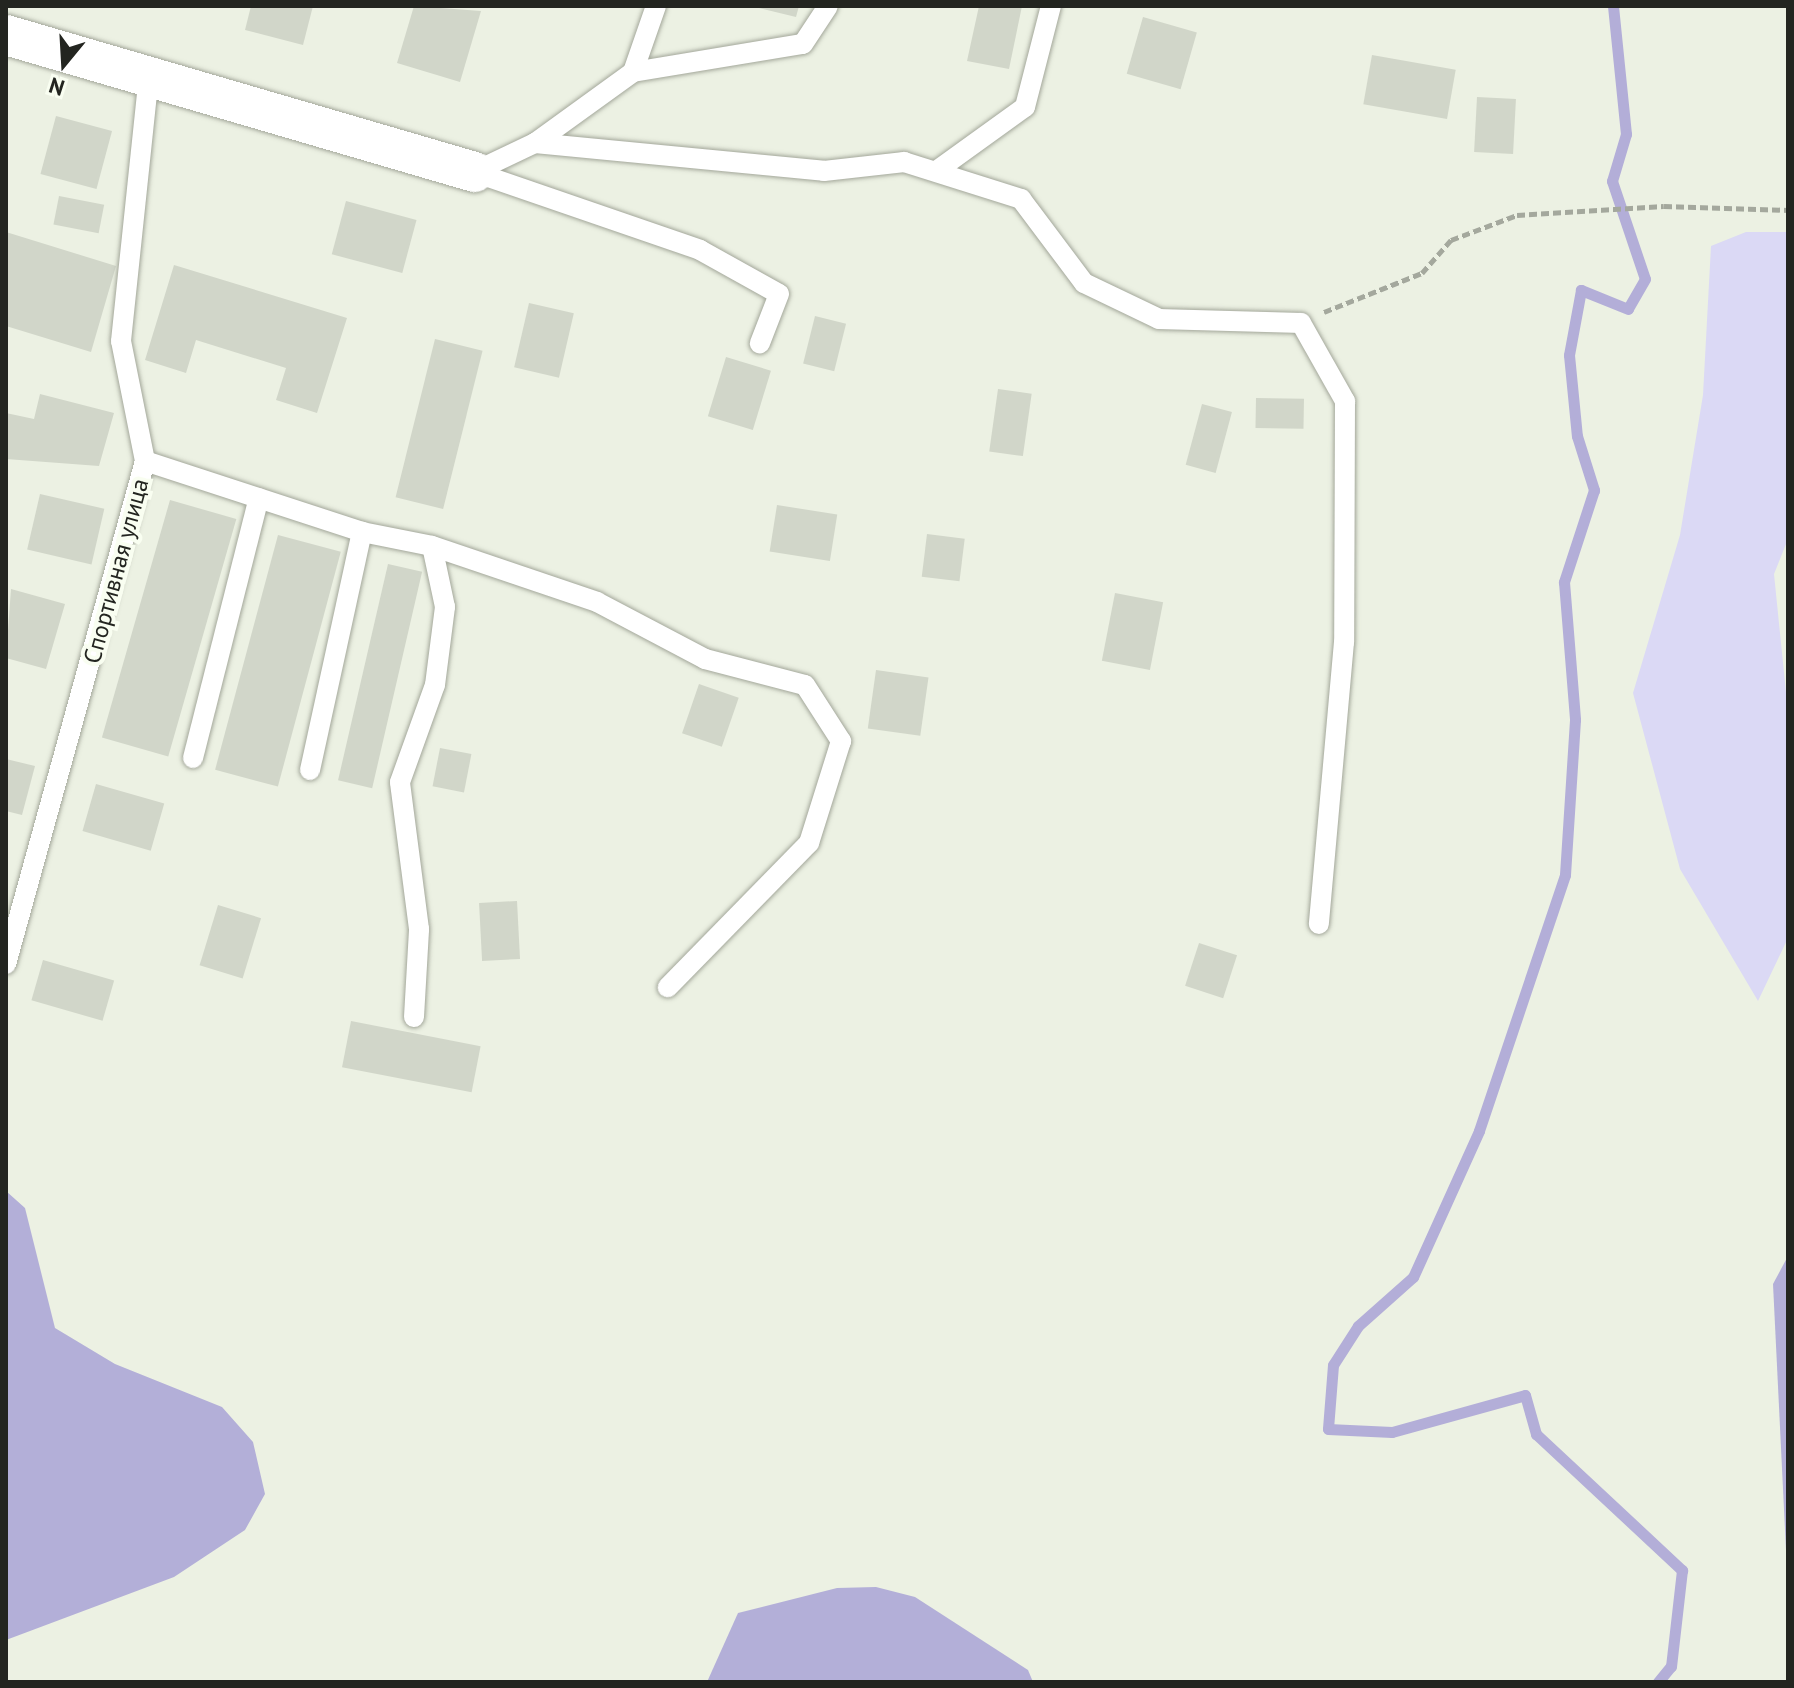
<!DOCTYPE html>
<meta charset="utf-8">
<style>
body{margin:0}
#map{position:relative;width:1794px;height:1688px;overflow:hidden;background:#ecf1e3;font-family:"PT Sans",sans-serif}
div>[style]{position:absolute}
.green>*{inset:0;background:#dbd9f5}
.forest>*{inset:0;background:#b3afd8}
.stream>*{height:11px;margin:-5.5px;padding:0 5.5px;transform-origin:5.5px;border-radius:5.5px;background:#b3aed8}
.building>*{inset:0;background:#d1d6c9;transform-origin:0 0}
.path>*{height:5px;margin-top:-2.5px;transform-origin:0;background:repeating-linear-gradient(90deg,#a4a89d 0 8px,transparent 0 12px)}
.roads{filter:drop-shadow(0 0 2px #a3a79a) drop-shadow(0 0 2px #a3a79a)}
.service>*{height:20px;margin:-10px;padding:0 10px;transform-origin:10px;border-radius:10px;background:#fff}
.minor>*{height:40px;margin:-20px;padding:0 20px;transform-origin:20px;border-radius:20px;background:#fff}
span{translate:-50% -50%;white-space:nowrap;text-align:center;line-height:1.15;-webkit-text-stroke:8px #f9fef1;paint-order:stroke}
.street-label{font-size:24px;color:#232520}
.frame{position:absolute;inset:0;border:8px solid #232520;pointer-events:none}
.north{position:absolute;left:24px;top:24px;width:80px;height:80px;-webkit-text-stroke:6px #f9fef1;paint-order:stroke;rotate:198deg;font-size:22px;font-weight:700;line-height:32px;text-align:center;color:#232520}
.north::after{content:'';display:block;margin:auto;width:28px;height:36px;background:#232520;clip-path:polygon(50% 0,100% 100%,50% 72%,0 100%)}
</style>
<div id="map">
<div class="green">
<div style="clip-path:polygon(1746px 232px,1788px 232px,1788px 539px,1774px 574px,1788px 712px,1788px 938px,1758px 1001px,1680px 869px,1633px 693px,1680px 535px,1703px 395px,1711px 246px)"></div>
</div>
<div class="forest">
<div style="clip-path:polygon(6px 1191px,25px 1208px,55px 1328px,115px 1364px,222px 1407px,253px 1442px,265px 1494px,245px 1530px,174px 1577px,6px 1640px)"></div>
<div style="clip-path:polygon(1788px 1256px,1788px 1591px,1773px 1284px)"></div>
<div style="clip-path:polygon(876px 1587px,915px 1597px,1028px 1670px,1033px 1682px,707px 1682px,738px 1613px,837px 1588px)"></div>
</div>
<div class="stream">
<div style="left:1613px;top:6px;width:129px;rotate:84.2deg"></div>
<div style="left:1626px;top:134px;width:49px;rotate:106.6deg"></div>
<div style="left:1612px;top:181px;width:103px;rotate:71.4deg"></div>
<div style="left:1645px;top:279px;width:34px;rotate:120deg"></div>
<div style="left:1628px;top:309px;width:51px;rotate:-158deg"></div>
<div style="left:1581px;top:290px;width:66px;rotate:100.5deg"></div>
<div style="left:1569px;top:355px;width:81px;rotate:84.4deg"></div>
<div style="left:1577px;top:436px;width:57px;rotate:72.5deg"></div>
<div style="left:1594px;top:490px;width:97px;rotate:108.1deg"></div>
<div style="left:1564px;top:582px;width:138px;rotate:85.4deg"></div>
<div style="left:1575px;top:720px;width:155px;rotate:93.7deg"></div>
<div style="left:1565px;top:875px;width:270px;rotate:108.6deg"></div>
<div style="left:1479px;top:1131px;width:160px;rotate:114.3deg"></div>
<div style="left:1413px;top:1277px;width:74px;rotate:138.3deg"></div>
<div style="left:1358px;top:1326px;width:46px;rotate:122.7deg"></div>
<div style="left:1333px;top:1365px;width:64px;rotate:94.5deg"></div>
<div style="left:1328px;top:1429px;width:64px;rotate:2.7deg"></div>
<div style="left:1392px;top:1432px;width:138px;rotate:-15.5deg"></div>
<div style="left:1525px;top:1395px;width:41px;rotate:74.2deg"></div>
<div style="left:1536px;top:1434px;width:200px;rotate:43deg"></div>
<div style="left:1682px;top:1570px;width:97px;rotate:96.5deg"></div>
<div style="left:1671px;top:1666px;width:21px;rotate:129deg"></div>
</div>
<div class="building">
<div style="clip-path:polygon(251px 6px,313px 6px,303px 45px,245px 30px)"></div>
<div style="clip-path:polygon(414px 6px,481px 11px,460px 82px,397px 63px)"></div>
<div style="clip-path:polygon(751px 6px,799px 6px,796px 17px)"></div>
<div style="clip-path:polygon(979px 6px,1022px 6px,1009px 69px,967px 61px)"></div>
<div style="left:1143px;top:17px;width:56px;height:59px;rotate:16deg"></div>
<div style="left:1372px;top:55px;width:85px;height:50px;rotate:10deg"></div>
<div style="left:1477px;top:97px;width:39px;height:55px;rotate:3deg"></div>
<div style="left:56px;top:116px;width:58px;height:60px;rotate:15deg"></div>
<div style="left:59px;top:196px;width:46px;height:29px;rotate:11deg"></div>
<div style="left:346px;top:201px;width:73px;height:55px;rotate:15deg"></div>
<div style="clip-path:polygon(6px 232px,116px 266px,91px 352px,6px 326px)"></div>
<div style="clip-path:polygon(174px 265px,347px 318px,317px 413px,276px 400px,286px 368px,196px 340px,186px 373px,145px 360px)"></div>
<div style="left:529px;top:303px;width:46px;height:66px;rotate:13deg"></div>
<div style="left:815px;top:316px;width:32px;height:49px;rotate:14deg"></div>
<div style="left:435px;top:339px;width:49px;height:163px;rotate:14deg"></div>
<div style="left:726px;top:357px;width:47px;height:62px;rotate:17deg"></div>
<div style="left:998px;top:389px;width:34px;height:63px;rotate:8deg"></div>
<div style="clip-path:polygon(40px 394px,114px 413px,99px 466px,6px 459px,6px 413px,34px 419px)"></div>
<div style="left:1256px;top:398px;width:48px;height:30px;rotate:1deg"></div>
<div style="left:1202px;top:404px;width:31px;height:63px;rotate:15deg"></div>
<div style="left:40px;top:494px;width:66px;height:57px;rotate:13deg"></div>
<div style="left:170px;top:500px;width:69px;height:247px;rotate:16deg"></div>
<div style="left:777px;top:505px;width:61px;height:47px;rotate:9deg"></div>
<div style="left:927px;top:534px;width:38px;height:43px;rotate:7deg"></div>
<div style="left:278px;top:535px;width:65px;height:243px;rotate:15deg"></div>
<div style="left:388px;top:564px;width:35px;height:222px;rotate:13deg"></div>
<div style="clip-path:polygon(11px 589px,65px 604px,46px 669px,6px 658px)"></div>
<div style="left:1115px;top:593px;width:49px;height:69px;rotate:11deg"></div>
<div style="left:876px;top:670px;width:53px;height:59px;rotate:8deg"></div>
<div style="left:699px;top:684px;width:42px;height:52px;rotate:19deg"></div>
<div style="left:440px;top:748px;width:32px;height:39px;rotate:11deg"></div>
<div style="clip-path:polygon(6px 759px,35px 766px,22px 815px,6px 811px)"></div>
<div style="left:96px;top:784px;width:71px;height:49px;rotate:16deg"></div>
<div style="left:517px;top:901px;width:58px;height:38px;rotate:87deg"></div>
<div style="left:218px;top:905px;width:45px;height:63px;rotate:17deg"></div>
<div style="left:1199px;top:943px;width:40px;height:45px;rotate:18deg"></div>
<div style="left:43px;top:960px;width:74px;height:42px;rotate:16deg"></div>
<div style="left:351px;top:1021px;width:132px;height:47px;rotate:11deg"></div>
</div>
<div class="path">
<div style="left:1324px;top:312px;width:105px;rotate:-21.7deg"></div>
<div style="left:1422px;top:273px;width:44px;rotate:-48.7deg"></div>
<div style="left:1451px;top:240px;width:71px;rotate:-20.7deg"></div>
<div style="left:1517px;top:215px;width:147px;rotate:-3.5deg"></div>
<div style="left:1664px;top:206px;width:124px;rotate:1.8deg"></div>
</div>
<div class="roads">
<div class="service">
<div style="left:633px;top:72px;width:70px;rotate:-70.8deg"></div>
<div style="left:535px;top:143px;width:121px;rotate:-35.9deg"></div>
<div style="left:633px;top:72px;width:172px;rotate:-9.4deg"></div>
<div style="left:803px;top:44px;width:45px;rotate:-56.7deg"></div>
<div style="left:939px;top:169px;width:106px;rotate:-35.8deg"></div>
<div style="left:1025px;top:107px;width:104px;rotate:-75.6deg"></div>
<div style="left:474px;top:172px;width:68px;rotate:-25.4deg"></div>
<div style="left:535px;top:143px;width:290px;rotate:5.5deg"></div>
<div style="left:824px;top:171px;width:81px;rotate:-6.4deg"></div>
<div style="left:904px;top:162px;width:123px;rotate:17.5deg"></div>
<div style="left:1021px;top:199px;width:105px;rotate:53.1deg"></div>
<div style="left:1084px;top:283px;width:83px;rotate:25.6deg"></div>
<div style="left:1159px;top:319px;width:142px;rotate:1.6deg"></div>
<div style="left:1301px;top:323px;width:90px;rotate:60.6deg"></div>
<div style="left:1345px;top:401px;width:241px;rotate:90.2deg"></div>
<div style="left:1344px;top:642px;width:283px;rotate:95.1deg"></div>
<div style="left:474px;top:172px;width:239px;rotate:19deg"></div>
<div style="left:700px;top:250px;width:90px;rotate:29.1deg"></div>
<div style="left:779px;top:294px;width:53px;rotate:111.2deg"></div>
<div style="left:145px;top:461px;width:228px;rotate:18.1deg"></div>
<div style="left:362px;top:532px;width:71px;rotate:11.3deg"></div>
<div style="left:432px;top:546px;width:174px;rotate:18.7deg"></div>
<div style="left:597px;top:602px;width:122px;rotate:27.8deg"></div>
<div style="left:705px;top:659px;width:103px;rotate:14.6deg"></div>
<div style="left:805px;top:685px;width:67px;rotate:57.3deg"></div>
<div style="left:841px;top:741px;width:107px;rotate:107.4deg"></div>
<div style="left:809px;top:843px;width:202px;rotate:134.4deg"></div>
<div style="left:193px;top:758px;width:268px;rotate:-75.8deg"></div>
<div style="left:310px;top:770px;width:244px;rotate:-77.7deg"></div>
<div style="left:6px;top:964px;width:522px;rotate:-74.55deg"></div>
<div style="left:145px;top:461px;width:122px;rotate:-101.3deg"></div>
<div style="left:121px;top:341px;width:267px;rotate:-84deg"></div>
<div style="left:414px;top:1017px;width:88px;rotate:-86.7deg"></div>
<div style="left:419px;top:929px;width:148px;rotate:-97.4deg"></div>
<div style="left:400px;top:782px;width:103px;rotate:-70.2deg"></div>
<div style="left:435px;top:685px;width:79px;rotate:-82.7deg"></div>
<div style="left:445px;top:607px;width:62px;rotate:-102deg"></div>
</div>
<div class="minor">
<div style="left:6px;top:35px;width:488px;rotate:16.3deg"></div>
</div>
</div>
<div class="street-label">
<span style="left:116px;top:571px;rotate:-75deg">Спортивная улица</span>
</div>
<div class="frame"></div>
<div class="north">N</div>
</div>
